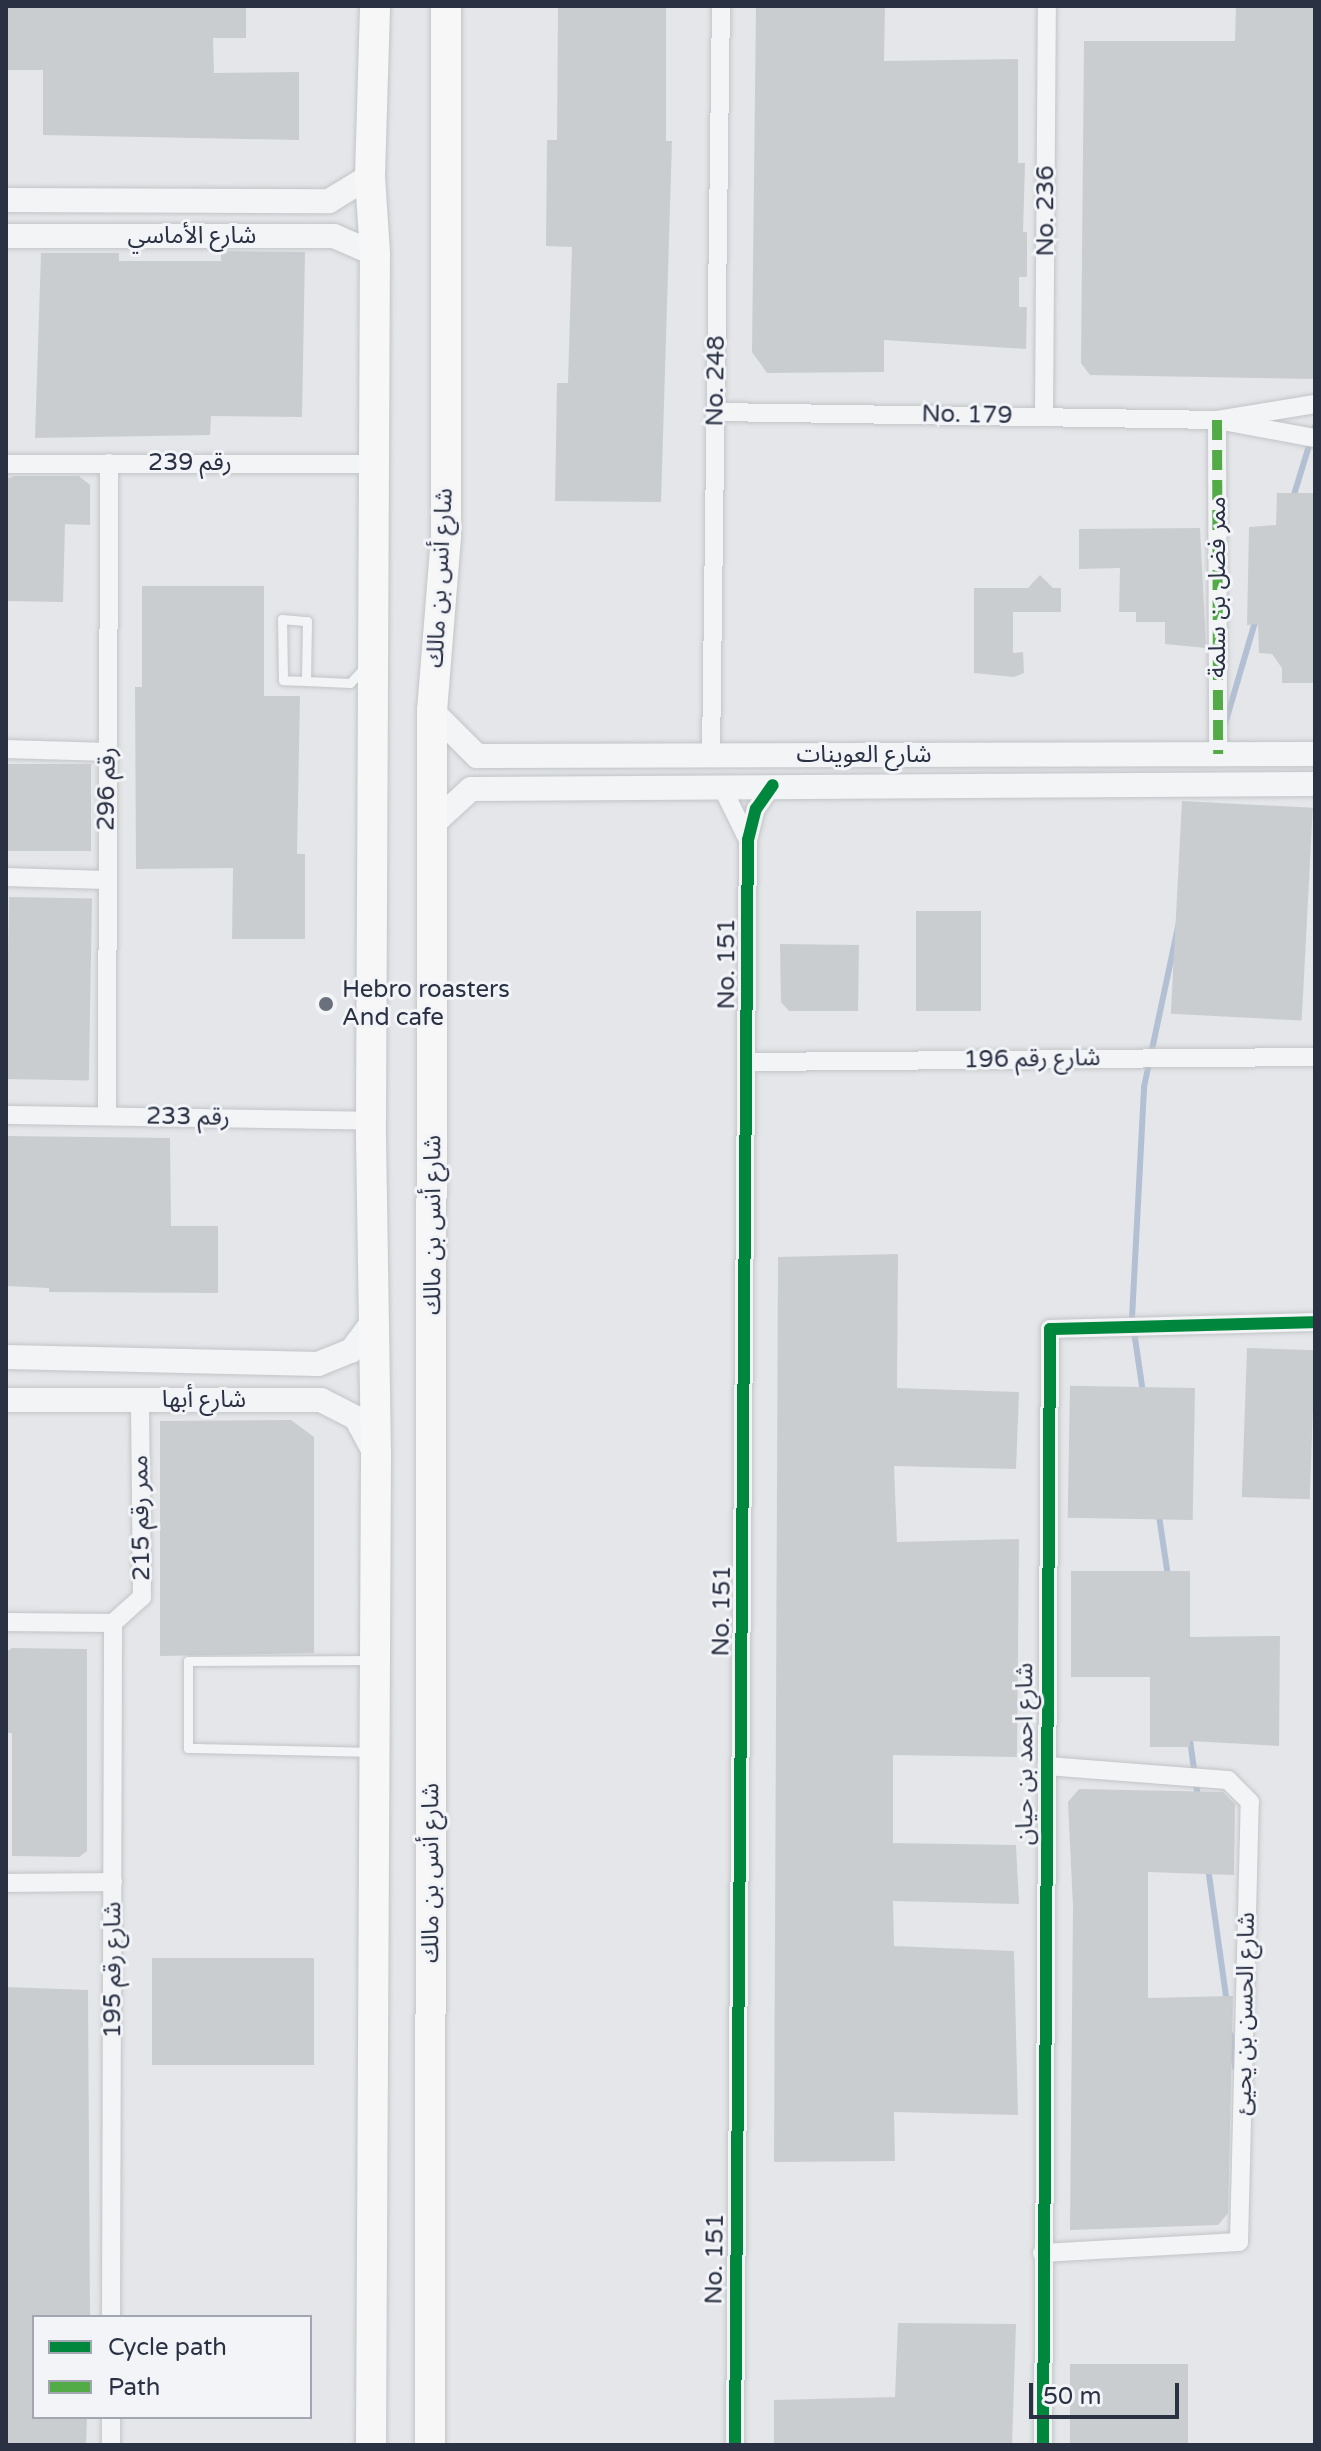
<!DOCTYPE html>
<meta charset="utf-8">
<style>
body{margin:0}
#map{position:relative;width:1321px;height:2451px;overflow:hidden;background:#e4e6e9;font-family:"Varela Round","Noto Sans Arabic",sans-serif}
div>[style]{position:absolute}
.stream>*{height:6px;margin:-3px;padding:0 3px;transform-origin:3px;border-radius:3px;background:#b3c0d3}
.building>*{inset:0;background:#cacdd0;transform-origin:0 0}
.roads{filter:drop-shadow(0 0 2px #c2c4c7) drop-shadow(0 0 2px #c2c4c7)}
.service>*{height:9px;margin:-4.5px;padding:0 4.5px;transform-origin:4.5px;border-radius:4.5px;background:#f3f4f6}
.minor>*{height:18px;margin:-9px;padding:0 9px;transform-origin:9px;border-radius:9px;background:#f3f4f6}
.tertiary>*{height:24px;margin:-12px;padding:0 12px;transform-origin:12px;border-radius:12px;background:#f3f4f6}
.primary>*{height:30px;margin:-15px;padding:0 15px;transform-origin:15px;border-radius:15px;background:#f7f7f7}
.quiet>*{height:10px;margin-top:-5px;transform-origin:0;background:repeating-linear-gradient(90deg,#53ab47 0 20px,transparent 0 30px)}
.cycleway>*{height:12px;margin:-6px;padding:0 6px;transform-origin:6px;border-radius:6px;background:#00873e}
.dots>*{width:22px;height:22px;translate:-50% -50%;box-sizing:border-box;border:4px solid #f2f4f8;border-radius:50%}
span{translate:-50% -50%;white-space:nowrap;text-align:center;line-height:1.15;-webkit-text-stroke:6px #f2f4f8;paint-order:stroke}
.street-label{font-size:24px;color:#2a3143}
.poi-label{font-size:24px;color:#2a3143}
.left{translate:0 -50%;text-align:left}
.frame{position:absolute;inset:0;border:8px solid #2a3143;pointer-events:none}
.legend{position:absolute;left:32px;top:2315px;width:280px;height:104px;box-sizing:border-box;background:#f2f4f8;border:2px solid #a2a6b0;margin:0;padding:10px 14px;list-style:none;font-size:24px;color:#2a3143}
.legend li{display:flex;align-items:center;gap:16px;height:40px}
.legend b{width:40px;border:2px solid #a2a6b0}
.scale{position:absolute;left:1029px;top:2383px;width:150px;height:36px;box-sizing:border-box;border:4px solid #2a3143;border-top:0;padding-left:10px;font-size:24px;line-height:28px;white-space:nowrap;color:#2a3143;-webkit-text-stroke:6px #f2f4f8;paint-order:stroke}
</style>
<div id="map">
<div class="stream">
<div style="left:1293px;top:498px;width:75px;rotate:-73deg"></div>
<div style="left:1225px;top:724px;width:109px;rotate:-73.6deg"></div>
<div style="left:1143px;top:1393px;width:76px;rotate:-98.3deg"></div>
<div style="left:1132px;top:1318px;width:231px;rotate:-87deg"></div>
<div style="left:1144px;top:1087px;width:201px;rotate:-78deg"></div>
<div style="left:1159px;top:1516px;width:61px;rotate:81.5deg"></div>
<div style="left:1189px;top:1733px;width:66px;rotate:82.1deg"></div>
<div style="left:1208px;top:1868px;width:137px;rotate:82deg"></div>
<div style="left:1231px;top:2035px;width:32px;rotate:83deg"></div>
</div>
<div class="building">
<div style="clip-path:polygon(6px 6px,246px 6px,246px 38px,213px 38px,214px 73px,299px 72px,299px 140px,43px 135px,43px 70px,6px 70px)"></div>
<div style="clip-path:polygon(558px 6px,666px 6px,666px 141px,672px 141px,661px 502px,555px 501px,557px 383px,568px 383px,572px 247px,546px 246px,547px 140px,557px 140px)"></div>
<div style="clip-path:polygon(756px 6px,885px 6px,884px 61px,1018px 59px,1018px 163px,1025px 163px,1023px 232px,1027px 232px,1027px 277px,1019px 277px,1019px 307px,1027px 307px,1026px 349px,884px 340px,884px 372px,767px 373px,752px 352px)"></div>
<div style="clip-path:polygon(1236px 6px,1315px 6px,1315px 379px,1090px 375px,1081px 363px,1084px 41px,1235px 41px)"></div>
<div style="clip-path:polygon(221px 251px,305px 252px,302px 417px,211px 416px,210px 435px,35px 438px,41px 253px,119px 253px,119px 261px,221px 261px)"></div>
<div style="clip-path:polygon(15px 476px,79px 476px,90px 485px,90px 525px,65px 524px,63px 602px,6px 601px,6px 479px)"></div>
<div style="clip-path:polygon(1277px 493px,1315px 493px,1315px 683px,1282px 683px,1282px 668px,1272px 654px,1259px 653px,1258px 624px,1247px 625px,1249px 527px,1276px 525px)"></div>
<div style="clip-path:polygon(1200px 528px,1206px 648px,1165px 644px,1165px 622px,1136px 622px,1136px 612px,1119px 612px,1120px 568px,1079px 569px,1079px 529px)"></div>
<div style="clip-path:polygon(1040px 575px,1053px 588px,1061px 588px,1061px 612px,1013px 612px,1013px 653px,1023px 652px,1024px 673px,1014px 677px,974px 673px,974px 588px,1028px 588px)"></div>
<div style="clip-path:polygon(142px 586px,264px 586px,264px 696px,300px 696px,297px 854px,305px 854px,305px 939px,232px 939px,233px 868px,136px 869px,135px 687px,142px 687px)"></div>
<div style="left:6px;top:764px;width:85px;height:87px"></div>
<div style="left:1182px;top:801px;width:131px;height:213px;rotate:3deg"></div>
<div style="left:9px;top:897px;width:83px;height:182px;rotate:1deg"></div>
<div style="left:916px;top:911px;width:65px;height:100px"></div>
<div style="clip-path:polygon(780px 944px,859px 945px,858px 1011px,789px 1011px,781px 1002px)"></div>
<div style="clip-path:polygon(6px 1136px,170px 1138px,171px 1226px,218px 1226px,218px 1293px,49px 1292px,49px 1288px,6px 1286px)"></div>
<div style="clip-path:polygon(898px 1254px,897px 1388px,1019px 1392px,1016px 1469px,894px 1466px,897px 1542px,1019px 1539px,1017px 1757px,893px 1755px,893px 1843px,1016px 1845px,1019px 1904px,893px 1901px,894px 1946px,1014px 1951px,1018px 2115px,894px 2112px,895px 2161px,774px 2162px,778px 1257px)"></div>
<div style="left:1247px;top:1348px;width:68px;height:149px;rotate:2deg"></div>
<div style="left:1195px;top:1388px;width:132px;height:125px;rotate:91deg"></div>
<div style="clip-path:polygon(291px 1420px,314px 1437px,314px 1653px,160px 1656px,160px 1421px)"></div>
<div style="clip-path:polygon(1071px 1571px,1190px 1571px,1190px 1637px,1280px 1636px,1279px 1746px,1190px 1741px,1190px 1747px,1150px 1747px,1150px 1677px,1071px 1677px)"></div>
<div style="clip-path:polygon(12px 1648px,87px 1649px,87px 1851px,79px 1857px,12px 1856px,12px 1733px,6px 1733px,6px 1652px)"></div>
<div style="clip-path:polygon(1079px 1789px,1223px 1792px,1235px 1804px,1234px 1875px,1148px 1872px,1148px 1998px,1233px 1996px,1228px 2213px,1218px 2225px,1070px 2230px,1073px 1907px,1068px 1802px)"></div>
<div style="left:314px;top:1958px;width:107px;height:162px;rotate:90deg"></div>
<div style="clip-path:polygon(6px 1987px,88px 1990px,90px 2317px,34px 2317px,34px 2417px,87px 2417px,86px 2445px,6px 2445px)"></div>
<div style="clip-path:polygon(898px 2323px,1016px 2324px,1012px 2445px,774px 2445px,774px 2400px,895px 2397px)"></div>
<div style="left:1188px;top:2364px;width:81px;height:118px;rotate:90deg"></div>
</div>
<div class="roads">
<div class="service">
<div style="left:306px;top:681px;width:23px;rotate:-178deg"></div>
<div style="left:283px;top:680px;width:61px;rotate:-90.9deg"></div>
<div style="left:282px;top:619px;width:25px;rotate:5deg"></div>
<div style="left:307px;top:621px;width:60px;rotate:91deg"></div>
<div style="left:306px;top:681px;width:44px;rotate:2.6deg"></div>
<div style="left:350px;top:683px;width:22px;rotate:-47deg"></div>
<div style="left:370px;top:1752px;width:182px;rotate:-178.7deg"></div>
<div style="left:188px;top:1748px;width:87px;rotate:-90deg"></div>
<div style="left:188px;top:1661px;width:184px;rotate:-0.3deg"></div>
</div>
<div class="minor">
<div style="left:1315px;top:404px;width:99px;rotate:170.7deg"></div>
<div style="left:1217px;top:420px;width:100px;rotate:10.4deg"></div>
<div style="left:716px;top:412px;width:501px;rotate:0.91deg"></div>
<div style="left:1217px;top:420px;width:334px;rotate:89.8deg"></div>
<div style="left:1044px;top:416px;width:410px;rotate:-89.6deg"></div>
<div style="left:6px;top:464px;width:369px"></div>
<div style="left:6px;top:749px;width:102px;rotate:1.7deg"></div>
<div style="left:711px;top:755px;width:749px;rotate:-89.24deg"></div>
<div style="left:721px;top:785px;width:61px;rotate:63.9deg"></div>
<div style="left:6px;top:877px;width:100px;rotate:1.7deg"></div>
<div style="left:750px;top:1062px;width:565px;rotate:-0.51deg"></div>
<div style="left:6px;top:1115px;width:365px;rotate:0.9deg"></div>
<div style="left:107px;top:1115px;width:652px;rotate:-89.82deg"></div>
<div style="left:6px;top:1622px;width:107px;rotate:0.5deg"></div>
<div style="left:113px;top:1623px;width:39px;rotate:-42deg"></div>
<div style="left:142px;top:1597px;width:197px;rotate:-90.6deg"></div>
<div style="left:6px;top:1883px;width:107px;rotate:-0.5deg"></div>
<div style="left:1042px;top:2253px;width:197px;rotate:-3.2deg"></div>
<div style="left:1239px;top:2242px;width:440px;rotate:-88.6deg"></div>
<div style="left:1250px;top:1802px;width:31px;rotate:-135deg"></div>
<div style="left:1228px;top:1780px;width:182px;rotate:-175.6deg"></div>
<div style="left:111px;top:2317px;width:694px;rotate:-89.83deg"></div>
<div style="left:111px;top:2445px;width:28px;rotate:-90deg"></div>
<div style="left:735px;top:2445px;width:1605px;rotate:-89.54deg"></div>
<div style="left:748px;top:840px;width:32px;rotate:-76deg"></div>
<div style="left:756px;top:809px;width:29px;rotate:-55deg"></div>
<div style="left:1043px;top:2445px;width:1116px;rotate:-89.64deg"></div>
<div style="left:1050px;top:1329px;width:265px;rotate:-1.5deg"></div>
</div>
<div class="tertiary">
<div style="left:6px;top:200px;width:323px;rotate:0.2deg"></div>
<div style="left:329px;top:201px;width:48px;rotate:-31.4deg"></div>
<div style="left:6px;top:236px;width:328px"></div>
<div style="left:334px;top:236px;width:45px;rotate:23.7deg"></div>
<div style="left:432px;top:711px;width:64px;rotate:45deg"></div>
<div style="left:477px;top:756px;width:838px;rotate:-0.14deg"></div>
<div style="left:434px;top:823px;width:50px;rotate:-42.6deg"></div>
<div style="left:471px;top:789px;width:844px;rotate:-0.34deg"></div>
<div style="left:6px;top:1357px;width:312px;rotate:1.3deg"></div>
<div style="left:318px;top:1364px;width:35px;rotate:-22deg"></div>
<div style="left:351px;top:1351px;width:40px;rotate:-53deg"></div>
<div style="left:6px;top:1400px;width:315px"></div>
<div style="left:321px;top:1400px;width:39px;rotate:27deg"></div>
<div style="left:356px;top:1418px;width:42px;rotate:61.6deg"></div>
</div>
<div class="primary">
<div style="left:371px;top:2445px;width:990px;rotate:-89.71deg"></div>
<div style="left:376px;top:1455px;width:334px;rotate:-90.9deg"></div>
<div style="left:371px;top:1121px;width:867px;rotate:-89.74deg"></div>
<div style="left:375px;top:254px;width:78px;rotate:-93.7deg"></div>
<div style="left:370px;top:176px;width:170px;rotate:-88.3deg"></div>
<div style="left:430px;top:2445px;width:1734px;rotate:-89.93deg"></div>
<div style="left:432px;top:711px;width:176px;rotate:-85.4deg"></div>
<div style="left:446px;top:536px;width:530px;rotate:-90deg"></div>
</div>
</div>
<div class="quiet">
<div style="left:1217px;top:420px;width:334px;rotate:89.8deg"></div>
</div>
<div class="cycleway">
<div style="left:735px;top:2445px;width:1605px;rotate:-89.54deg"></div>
<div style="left:748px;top:840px;width:32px;rotate:-76deg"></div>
<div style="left:756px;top:809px;width:29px;rotate:-55deg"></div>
<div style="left:1043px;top:2445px;width:1116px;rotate:-89.64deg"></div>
<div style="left:1050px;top:1329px;width:265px;rotate:-1.5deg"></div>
</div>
<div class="dots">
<div style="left:326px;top:1004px;background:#6b707d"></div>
</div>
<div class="street-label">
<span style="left:1046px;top:211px;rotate:-90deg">No. 236</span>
<span style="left:192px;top:236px">شارع الأماسي</span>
<span style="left:716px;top:381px;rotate:-89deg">No. 248</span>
<span style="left:967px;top:415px;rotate:1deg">No. 179</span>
<span style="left:190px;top:463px">رقم 239</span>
<span style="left:440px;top:578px;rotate:-87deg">شارع أنس بن مالك</span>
<span style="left:1218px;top:587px;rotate:-90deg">ممر فضل بن سلمة</span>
<span style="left:864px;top:755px">شارع العوينات</span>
<span style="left:107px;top:789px;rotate:-89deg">رقم 296</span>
<span style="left:727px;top:964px;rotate:-90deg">No. 151</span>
<span style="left:1032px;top:1059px;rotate:-1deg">شارع رقم 196</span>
<span style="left:188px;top:1117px;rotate:1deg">رقم 233</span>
<span style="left:433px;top:1225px;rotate:-90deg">شارع أنس بن مالك</span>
<span style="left:204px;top:1400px">شارع أبها</span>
<span style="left:141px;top:1518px;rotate:-91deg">ممر رقم 215</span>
<span style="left:722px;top:1611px;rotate:-89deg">No. 151</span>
<span style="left:1025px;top:1754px;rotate:-90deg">شارع احمد بن حيان</span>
<span style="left:431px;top:1873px;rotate:-90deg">شارع أنس بن مالك</span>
<span style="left:113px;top:1970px;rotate:-90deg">شارع رقم 195</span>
<span style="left:1245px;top:2014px;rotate:-89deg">شارع الحسن بن يحيئ</span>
<span style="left:715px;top:2259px;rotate:-89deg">No. 151</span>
</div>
<div class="poi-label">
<span class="left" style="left:342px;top:1004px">Hebro roasters<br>And cafe</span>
</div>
<div class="frame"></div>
<ul class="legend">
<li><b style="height:10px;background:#00873e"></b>Cycle path</li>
<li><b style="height:10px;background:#53ab47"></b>Path</li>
</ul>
<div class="scale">50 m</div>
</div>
